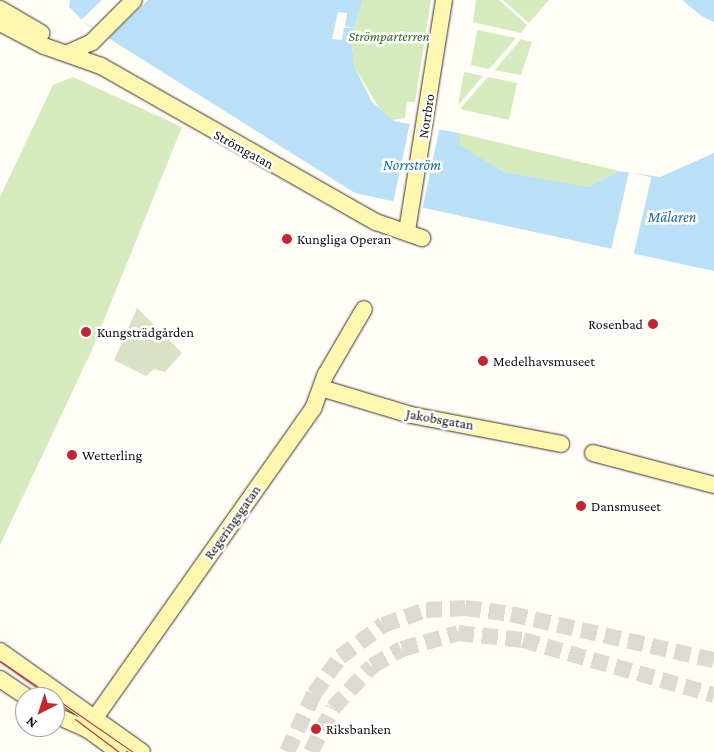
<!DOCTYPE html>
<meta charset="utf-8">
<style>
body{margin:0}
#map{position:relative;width:714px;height:752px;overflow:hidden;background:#fffdf5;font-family:"Crimson Pro",serif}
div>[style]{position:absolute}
.green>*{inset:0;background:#d5ebbd}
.cemetery>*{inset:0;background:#d9e3c4}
.water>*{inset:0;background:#b9e0f7}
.pier>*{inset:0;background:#fffdf5;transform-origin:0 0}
.secondary-tunnel>*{height:16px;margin-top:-8px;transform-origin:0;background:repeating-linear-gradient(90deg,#dbdad3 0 16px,transparent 0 24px)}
.roads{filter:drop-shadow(0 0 1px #333) drop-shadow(0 0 1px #333)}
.secondary>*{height:16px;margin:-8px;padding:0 8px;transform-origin:8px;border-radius:8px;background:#fff6b0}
.tram>*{height:1px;margin:-0.5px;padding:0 0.5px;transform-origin:0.5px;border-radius:0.5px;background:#c4262e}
.dots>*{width:14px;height:14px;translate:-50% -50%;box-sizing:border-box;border:2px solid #fff;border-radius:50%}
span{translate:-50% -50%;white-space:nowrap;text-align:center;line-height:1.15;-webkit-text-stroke:5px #fff;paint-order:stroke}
.park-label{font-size:14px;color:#2f6b1f;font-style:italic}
.street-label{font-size:14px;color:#111}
.poi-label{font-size:14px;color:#111}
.left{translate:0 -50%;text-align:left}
.right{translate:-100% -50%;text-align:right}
.water-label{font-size:15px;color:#1768a6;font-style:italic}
.north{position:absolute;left:15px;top:687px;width:50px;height:50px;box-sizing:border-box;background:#fff;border:1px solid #a0a0a0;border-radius:50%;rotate:220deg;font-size:14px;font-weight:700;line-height:20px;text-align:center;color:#111}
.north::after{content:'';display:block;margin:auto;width:18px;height:22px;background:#c4262e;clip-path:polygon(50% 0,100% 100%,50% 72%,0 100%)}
</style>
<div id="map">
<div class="green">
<div style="clip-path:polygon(363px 0,431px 0,415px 102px,407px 102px,405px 118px,392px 120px,381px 111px,355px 68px,351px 39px)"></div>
<div style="clip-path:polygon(476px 0,499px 0,527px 25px,521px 33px,473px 22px)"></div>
<div style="clip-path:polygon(503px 0,549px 0,529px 23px)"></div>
<div style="clip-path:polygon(477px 30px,516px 38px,489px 69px,471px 65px)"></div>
<div style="clip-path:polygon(521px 39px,532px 42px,521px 75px,495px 70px)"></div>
<div style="clip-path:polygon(464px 72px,483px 76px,458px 105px)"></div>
<div style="clip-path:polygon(73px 77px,182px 127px,91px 352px,0 545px,0 197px,53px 85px)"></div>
<div style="clip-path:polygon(488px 77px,517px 83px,509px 120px,460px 109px)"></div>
<div style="clip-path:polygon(459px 133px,619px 171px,588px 187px,523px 177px,504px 172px,459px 145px)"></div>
</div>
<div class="cemetery">
<div style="clip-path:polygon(137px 308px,182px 353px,165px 372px,154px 369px,146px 376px,114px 360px)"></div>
</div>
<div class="water">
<div style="clip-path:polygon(70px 0,363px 0,351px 39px,355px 68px,372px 102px,394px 121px,459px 133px,460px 145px,504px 172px,588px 187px,619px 171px,660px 177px,714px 153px,714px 271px,355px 193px,86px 24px,69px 7px)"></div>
<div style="clip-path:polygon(682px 0,714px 0,714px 22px,703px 17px)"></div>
</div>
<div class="pier">
<div style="clip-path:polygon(102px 0,148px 0,109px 38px,81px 20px)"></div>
<div style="clip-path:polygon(338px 12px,347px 13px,345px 26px,355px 28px,344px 28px,342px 40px,332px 39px)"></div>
<div style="left:410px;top:123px;width:30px;height:84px;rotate:12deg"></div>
<div style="left:629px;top:172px;width:23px;height:79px;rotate:13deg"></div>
</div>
<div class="secondary-tunnel">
<div style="left:287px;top:752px;width:64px;rotate:-65deg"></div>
<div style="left:314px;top:694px;width:45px;rotate:-54.9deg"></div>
<div style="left:340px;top:657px;width:54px;rotate:-36.7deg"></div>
<div style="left:383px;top:625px;width:46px;rotate:-19.2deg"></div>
<div style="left:426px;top:610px;width:39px;rotate:-3deg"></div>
<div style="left:465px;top:608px;width:46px;rotate:7.4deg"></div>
<div style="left:511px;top:614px;width:208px;rotate:12.8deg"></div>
<div style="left:311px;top:752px;width:49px;rotate:-63.4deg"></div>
<div style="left:333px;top:708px;width:57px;rotate:-47.1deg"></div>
<div style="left:372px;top:666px;width:34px;rotate:-30deg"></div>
<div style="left:402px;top:649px;width:58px;rotate:-15.9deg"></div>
<div style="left:458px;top:633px;width:65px;rotate:6.1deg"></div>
<div style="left:523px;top:640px;width:199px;rotate:16.1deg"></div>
</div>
<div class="roads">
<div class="secondary">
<div style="left:0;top:9px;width:48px;rotate:30.3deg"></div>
<div style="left:0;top:23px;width:50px;rotate:27.6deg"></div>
<div style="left:44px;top:46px;width:60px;rotate:19.3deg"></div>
<div style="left:101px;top:66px;width:316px;rotate:29.6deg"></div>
<div style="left:376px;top:222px;width:49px;rotate:19.2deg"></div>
<div style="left:70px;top:52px;width:24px;rotate:-24deg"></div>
<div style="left:92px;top:42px;width:59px;rotate:-45deg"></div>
<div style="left:407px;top:231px;width:234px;rotate:-80.9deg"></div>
<div style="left:321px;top:388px;width:94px;rotate:16.7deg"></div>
<div style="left:411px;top:415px;width:153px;rotate:10.9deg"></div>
<div style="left:593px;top:453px;width:125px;rotate:14.8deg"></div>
<div style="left:0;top:651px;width:174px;rotate:35.4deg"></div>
<div style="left:0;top:679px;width:32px;rotate:34deg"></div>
<div style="left:55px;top:715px;width:35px;rotate:24deg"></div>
<div style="left:87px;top:729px;width:39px;rotate:36deg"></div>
<div style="left:87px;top:729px;width:392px;rotate:-54.8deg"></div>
<div style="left:313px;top:409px;width:37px;rotate:-70deg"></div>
<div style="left:326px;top:374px;width:75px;rotate:-59.7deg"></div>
</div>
</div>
<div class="tram">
<div style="left:0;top:661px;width:64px;rotate:34.2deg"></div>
<div style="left:55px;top:698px;width:95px;rotate:34.7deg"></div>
<div style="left:75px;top:719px;width:55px;rotate:36.9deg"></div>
</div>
<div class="dots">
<div style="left:287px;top:239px;background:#c4262e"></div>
<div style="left:653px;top:324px;background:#c4262e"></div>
<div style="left:86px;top:332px;background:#c4262e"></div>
<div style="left:483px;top:361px;background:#c4262e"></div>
<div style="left:72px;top:455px;background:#c4262e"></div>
<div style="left:581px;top:506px;background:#c4262e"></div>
<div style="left:316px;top:729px;background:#c4262e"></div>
</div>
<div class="park-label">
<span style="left:389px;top:36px">Strömparterren</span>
</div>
<div class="street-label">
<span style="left:426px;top:116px;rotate:-81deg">Norrbro</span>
<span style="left:244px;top:149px;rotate:29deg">Strömgatan</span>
<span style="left:440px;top:419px;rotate:10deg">Jakobsgatan</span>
<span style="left:232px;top:522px;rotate:-55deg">Regeringsgatan</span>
</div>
<div class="poi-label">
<span class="left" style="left:297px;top:239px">Kungliga Operan</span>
<span class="right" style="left:643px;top:324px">Rosenbad</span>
<span class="left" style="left:97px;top:332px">Kungsträdgården</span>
<span class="left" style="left:493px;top:361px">Medelhavsmuseet</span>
<span class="left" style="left:82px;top:455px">Wetterling</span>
<span class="left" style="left:591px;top:506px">Dansmuseet</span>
<span class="left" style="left:326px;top:729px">Riksbanken</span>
</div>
<div class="water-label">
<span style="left:412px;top:166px">Norrström</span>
<span style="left:672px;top:218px">Mälaren</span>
</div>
<div class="north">N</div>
</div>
